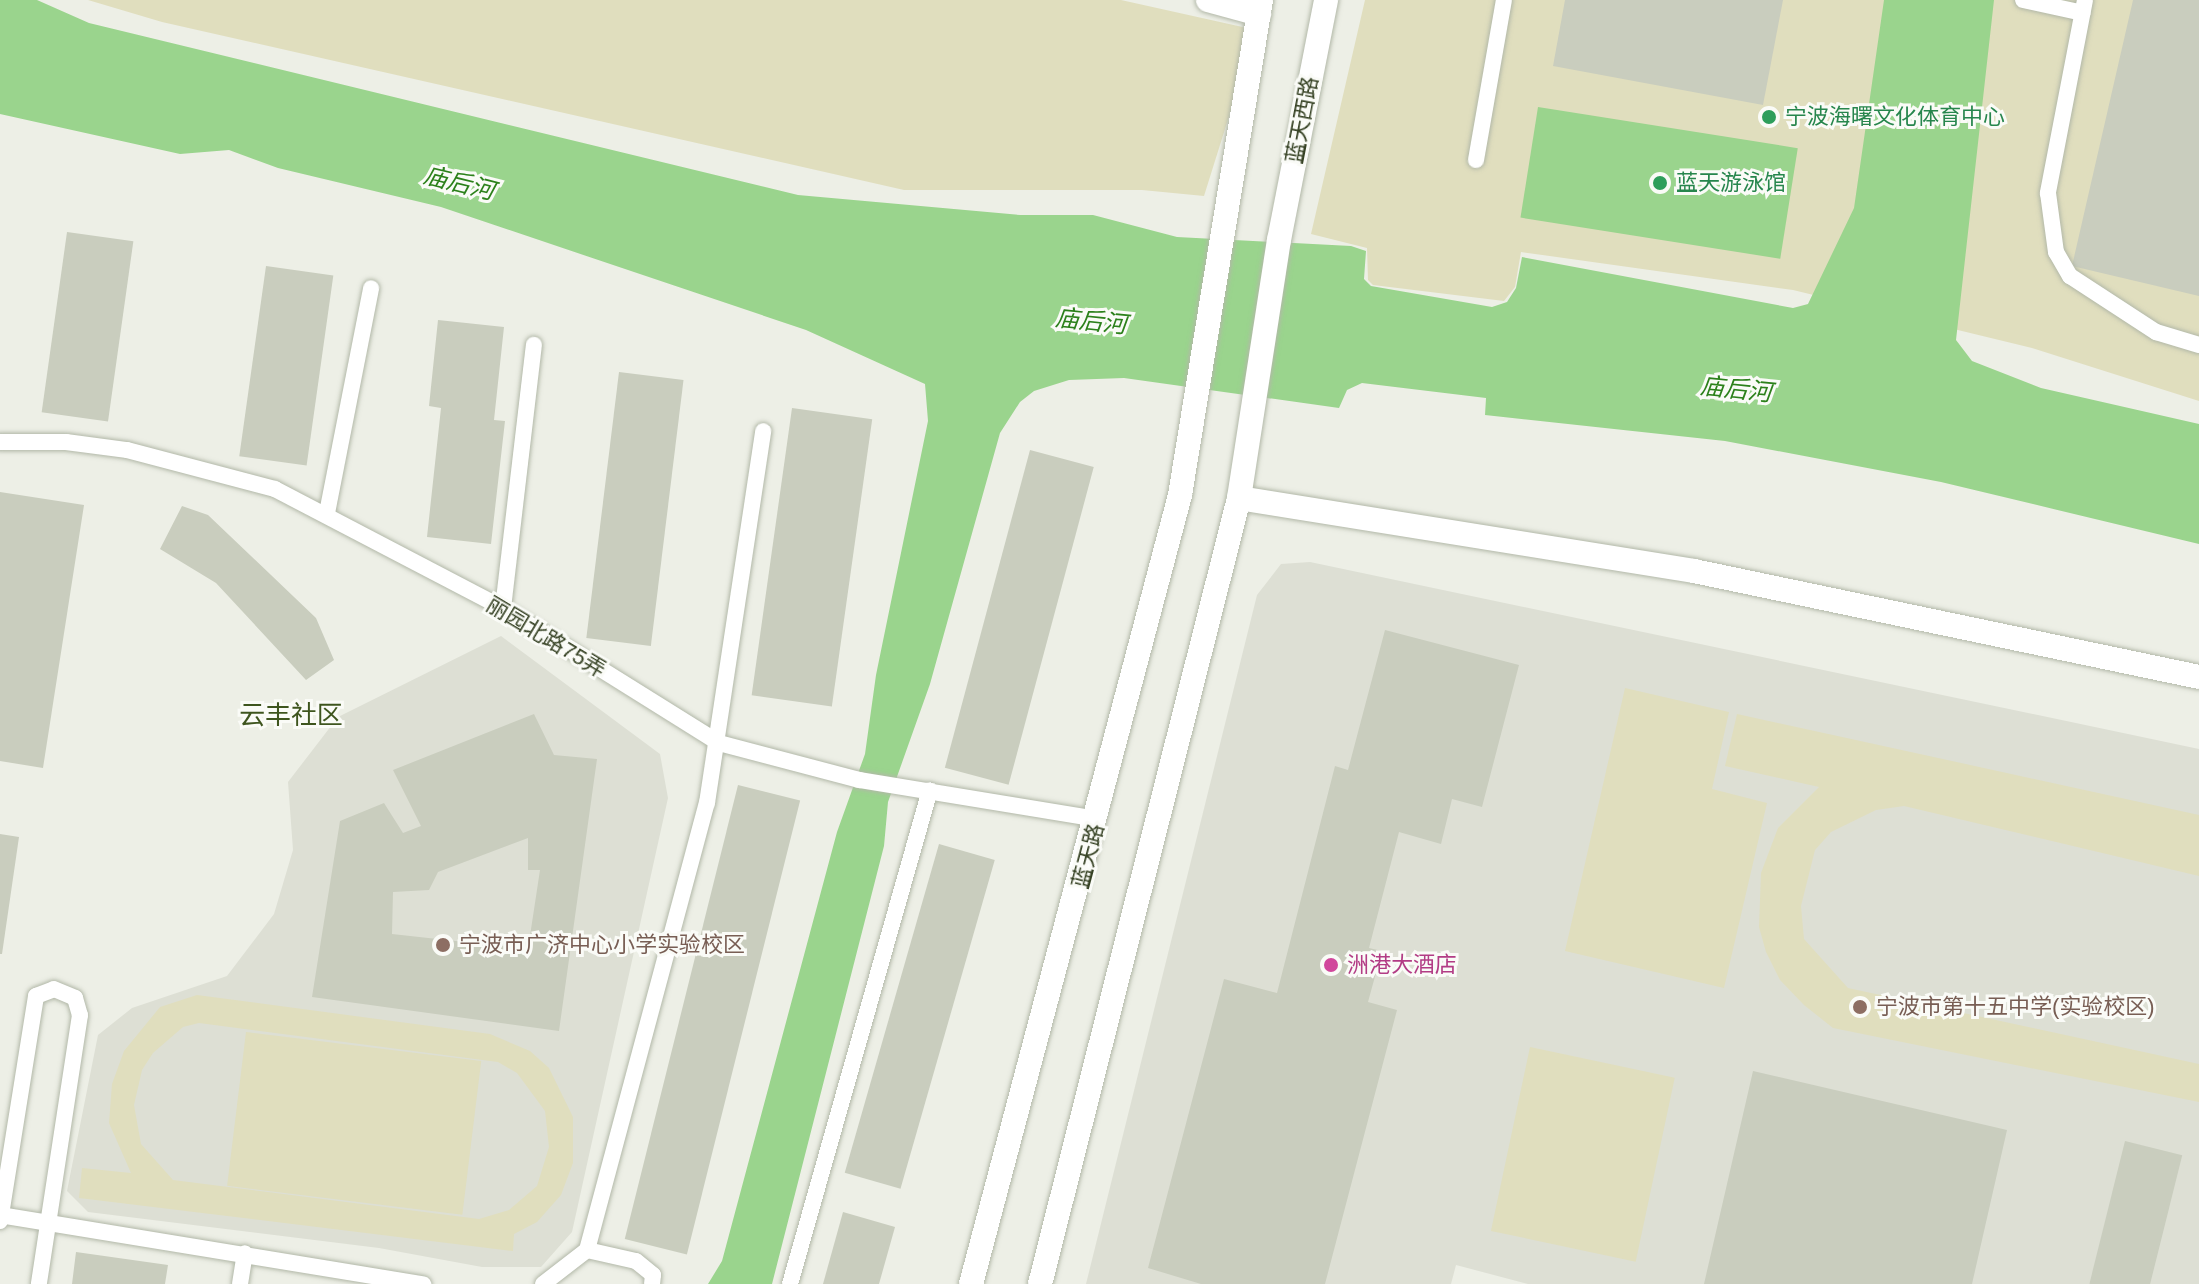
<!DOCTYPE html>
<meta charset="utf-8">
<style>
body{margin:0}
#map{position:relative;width:2199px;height:1284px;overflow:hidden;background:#edefe6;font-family:Helvetica,"Noto Sans SC",sans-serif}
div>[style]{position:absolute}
.built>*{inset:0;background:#dddfd4}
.green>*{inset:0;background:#e0debe;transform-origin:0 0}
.water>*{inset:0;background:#9ad48d;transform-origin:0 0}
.building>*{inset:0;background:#c9cdbe;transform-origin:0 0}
.roads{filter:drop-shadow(0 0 2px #b2b8a8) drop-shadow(0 0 2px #b2b8a8)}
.service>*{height:16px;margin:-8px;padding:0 8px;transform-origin:8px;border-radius:8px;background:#fff}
.minor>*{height:24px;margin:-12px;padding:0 12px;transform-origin:12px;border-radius:12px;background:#fff}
.tertiary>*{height:24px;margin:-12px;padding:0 12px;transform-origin:12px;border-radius:12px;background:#fff}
.dots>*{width:22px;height:22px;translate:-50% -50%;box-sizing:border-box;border:4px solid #fafbf7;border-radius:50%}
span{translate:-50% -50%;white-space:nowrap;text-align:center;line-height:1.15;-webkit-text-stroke:6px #fafbf7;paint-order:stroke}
.leisure-label{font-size:22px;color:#27864d}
.left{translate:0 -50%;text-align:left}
.street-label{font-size:22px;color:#364224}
.education-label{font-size:22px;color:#785e54}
.hotel-label{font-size:22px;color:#b23c85}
.water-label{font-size:24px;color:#2c811b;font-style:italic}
.quarter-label{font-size:26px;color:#3e551e}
</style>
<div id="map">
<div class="built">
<div style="clip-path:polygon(1310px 562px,2199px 749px,2199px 1284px,1528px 1284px,1456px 1265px,1451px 1284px,1086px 1284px,1257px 595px,1281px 564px)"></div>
<div style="clip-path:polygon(501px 636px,660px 754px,668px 798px,572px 1232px,541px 1267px,482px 1267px,379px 1248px,88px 1212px,67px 1191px,98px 1035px,132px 1008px,227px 976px,274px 914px,293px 850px,288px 782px,338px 717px)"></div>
</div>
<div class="green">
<div style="clip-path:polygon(88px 0,1121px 0,1256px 30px,1204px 196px,1142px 190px,904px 190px,162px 22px)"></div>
<div style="clip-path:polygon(1365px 0,2199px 0,2199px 401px,2032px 348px,1793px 290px,1521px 252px,1515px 287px,1504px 301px,1373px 285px,1368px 280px,1367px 248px,1311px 234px)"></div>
<div style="clip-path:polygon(1625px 688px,1729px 712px,1712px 789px,1767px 803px,1724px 988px,1565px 951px)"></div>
<div style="clip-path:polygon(1737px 714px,2199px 815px,2199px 876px,1904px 806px,1876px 810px,1831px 832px,1815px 850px,1801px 906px,1804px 939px,1848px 988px,2199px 1064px,2199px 1102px,1833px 1028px,1804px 1005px,1780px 980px,1766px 952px,1759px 927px,1761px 873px,1778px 828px,1819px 787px,1725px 766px)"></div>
<div style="clip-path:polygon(evenodd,197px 995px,490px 1034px,530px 1051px,549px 1068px,573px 1117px,573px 1163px,561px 1195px,537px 1222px,514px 1234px,513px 1251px,79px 1198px,82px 1168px,131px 1173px,109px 1123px,112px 1084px,124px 1051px,160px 1007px,197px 995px,199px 1023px,498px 1062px,517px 1073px,545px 1111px,549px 1147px,537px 1186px,509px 1210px,479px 1219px,173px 1180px,141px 1144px,134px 1105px,142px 1070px,153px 1053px,183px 1027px,199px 1023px)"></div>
<div style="left:246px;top:1032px;width:237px;height:155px;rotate:7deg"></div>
<div style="left:1530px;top:1047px;width:148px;height:188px;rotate:12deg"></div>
</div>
<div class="water">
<div style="clip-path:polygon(0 0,37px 0,89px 23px,798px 195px,1020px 215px,1093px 215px,1177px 237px,1351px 246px,1366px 251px,1364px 279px,1371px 286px,1492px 307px,1507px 302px,1516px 288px,1522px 257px,1793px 308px,1808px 304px,1854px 208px,1884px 0,1994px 0,1956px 340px,1972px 361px,2041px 388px,2199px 424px,2199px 544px,1941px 482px,1725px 441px,1485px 415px,1486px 398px,1362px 383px,1347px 390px,1339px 408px,1124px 378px,1069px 380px,1034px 391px,1020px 402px,1000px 433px,930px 684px,888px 802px,884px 846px,772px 1284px,708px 1284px,722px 1261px,837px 832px,865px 754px,876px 675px,928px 421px,925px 384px,806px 330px,441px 207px,278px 168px,229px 150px,180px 154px,0 114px)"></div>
<div style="left:1538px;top:107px;width:263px;height:112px;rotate:9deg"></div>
</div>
<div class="building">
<div style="clip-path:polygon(1565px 0,1783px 0,1763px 105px,1553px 66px)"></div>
<div style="clip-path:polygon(2133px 0,2199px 0,2199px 296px,2072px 266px)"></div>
<div style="left:67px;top:232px;width:67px;height:182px;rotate:8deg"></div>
<div style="left:266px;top:266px;width:68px;height:192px;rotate:8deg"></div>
<div style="clip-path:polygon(438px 320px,504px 327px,494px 420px,505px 421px,491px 544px,427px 537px,441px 408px,429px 406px)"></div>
<div style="left:619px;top:372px;width:65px;height:268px;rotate:7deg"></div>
<div style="left:792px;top:408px;width:81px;height:290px;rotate:8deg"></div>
<div style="left:1030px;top:450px;width:66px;height:329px;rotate:15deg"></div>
<div style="clip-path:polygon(0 492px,84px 505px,43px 768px,0 761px)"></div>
<div style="clip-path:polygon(182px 506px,208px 515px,316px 618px,334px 660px,306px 680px,216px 583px,160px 549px)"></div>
<div style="clip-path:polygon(1385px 630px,1519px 665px,1482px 807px,1452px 799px,1441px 844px,1399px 832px,1369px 948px,1382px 951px,1368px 1002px,1397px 1010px,1325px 1284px,1201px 1284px,1148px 1268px,1224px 979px,1277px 993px,1335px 766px,1348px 770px)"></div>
<div style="clip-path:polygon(evenodd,534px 714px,554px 755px,597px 759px,559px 1031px,312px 997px,340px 821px,384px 803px,403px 833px,421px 826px,393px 770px,534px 714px,528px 838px,528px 870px,540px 870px,528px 949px,392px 934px,393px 892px,429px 890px,438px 872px,528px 838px)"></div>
<div style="left:738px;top:785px;width:64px;height:468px;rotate:14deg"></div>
<div style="clip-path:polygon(0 834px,19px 837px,2px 954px,0 954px)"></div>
<div style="left:939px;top:844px;width:58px;height:342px;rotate:16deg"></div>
<div style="clip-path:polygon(1753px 1071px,2007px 1130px,1972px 1284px,1704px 1284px)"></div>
<div style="left:2125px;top:1141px;width:59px;height:147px;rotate:14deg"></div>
<div style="clip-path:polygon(843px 1212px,895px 1227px,879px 1284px,823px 1284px)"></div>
<div style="clip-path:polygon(76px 1252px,168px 1265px,165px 1284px,72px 1284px)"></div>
</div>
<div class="roads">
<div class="service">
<div style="left:2023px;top:0;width:61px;rotate:12.2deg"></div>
<div style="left:2085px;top:0;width:197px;rotate:100.9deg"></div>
<div style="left:2048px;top:193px;width:60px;rotate:82.3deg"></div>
<div style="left:2056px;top:252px;width:28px;rotate:60deg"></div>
<div style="left:2070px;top:276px;width:103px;rotate:33.1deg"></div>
<div style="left:2156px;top:332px;width:45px;rotate:16.8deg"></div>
<div style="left:1476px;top:160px;width:162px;rotate:-80.1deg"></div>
<div style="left:0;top:442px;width:66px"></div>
<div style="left:66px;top:442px;width:62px;rotate:7.5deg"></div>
<div style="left:127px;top:450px;width:153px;rotate:14.8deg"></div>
<div style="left:275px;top:489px;width:257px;rotate:27.6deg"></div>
<div style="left:503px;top:608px;width:255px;rotate:32deg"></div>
<div style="left:719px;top:743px;width:145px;rotate:14.8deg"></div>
<div style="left:859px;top:780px;width:242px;rotate:9.3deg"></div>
<div style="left:327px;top:513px;width:229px;rotate:-78.9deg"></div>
<div style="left:503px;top:608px;width:265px;rotate:-83.3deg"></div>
<div style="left:0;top:1215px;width:429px;rotate:9.3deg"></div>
<div style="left:0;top:1221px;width:228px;rotate:-80.9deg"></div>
<div style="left:36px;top:996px;width:19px;rotate:-21deg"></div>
<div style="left:54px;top:989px;width:23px;rotate:23deg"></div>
<div style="left:75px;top:998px;width:18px;rotate:74deg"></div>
<div style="left:80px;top:1015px;width:272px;rotate:98.7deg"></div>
<div style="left:587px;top:1250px;width:50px;rotate:12.7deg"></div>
<div style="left:636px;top:1261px;width:22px;rotate:39deg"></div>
<div style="left:653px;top:1275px;width:9px;rotate:96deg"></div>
<div style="left:240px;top:1284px;width:31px;rotate:-81deg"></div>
<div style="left:543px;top:1284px;width:56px;rotate:-37.7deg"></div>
<div style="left:587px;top:1250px;width:463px;rotate:-75deg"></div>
<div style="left:707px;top:803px;width:376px;rotate:-81.4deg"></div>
<div style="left:790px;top:1284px;width:513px;rotate:-74.18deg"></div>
</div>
<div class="minor">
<div style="left:1208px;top:0;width:53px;rotate:15.4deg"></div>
<div style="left:1239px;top:498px;width:461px;rotate:9.1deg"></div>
<div style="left:1694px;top:571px;width:516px;rotate:11.85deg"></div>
</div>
<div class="tertiary">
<div style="left:971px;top:1284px;width:816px;rotate:-75.16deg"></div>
<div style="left:1180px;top:495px;width:502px;rotate:-80.71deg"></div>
<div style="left:1040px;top:1284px;width:811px;rotate:-75.79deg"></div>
<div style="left:1239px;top:498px;width:261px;rotate:-81.2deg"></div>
<div style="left:1279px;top:240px;width:245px;rotate:-78.9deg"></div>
</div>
</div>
<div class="dots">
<div style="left:1769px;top:117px;background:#2e9e5b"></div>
<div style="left:1660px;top:183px;background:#2e9e5b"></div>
<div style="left:443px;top:945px;background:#8d6e63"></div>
<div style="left:1331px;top:965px;background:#d1479c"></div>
<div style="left:1860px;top:1007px;background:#8d6e63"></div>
</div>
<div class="leisure-label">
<span class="left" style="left:1785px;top:117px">宁波海曙文化体育中心</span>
<span class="left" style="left:1676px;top:183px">蓝天游泳馆</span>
</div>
<div class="street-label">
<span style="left:1302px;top:120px;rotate:-79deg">蓝天西路</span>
<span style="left:546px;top:637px;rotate:31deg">丽园北路75弄</span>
<span style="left:1088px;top:856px;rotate:-75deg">蓝天路</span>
</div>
<div class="education-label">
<span class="left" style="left:459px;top:945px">宁波市广济中心小学实验校区</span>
<span class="left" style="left:1876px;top:1007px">宁波市第十五中学(实验校区)</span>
</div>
<div class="hotel-label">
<span class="left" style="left:1347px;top:965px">洲港大酒店</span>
</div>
<div class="water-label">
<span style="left:459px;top:183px;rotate:14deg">庙后河</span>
<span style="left:1091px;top:321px;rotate:6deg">庙后河</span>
<span style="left:1736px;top:389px;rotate:6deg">庙后河</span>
</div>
<div class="quarter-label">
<span style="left:291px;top:716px">云丰社区</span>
</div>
</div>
